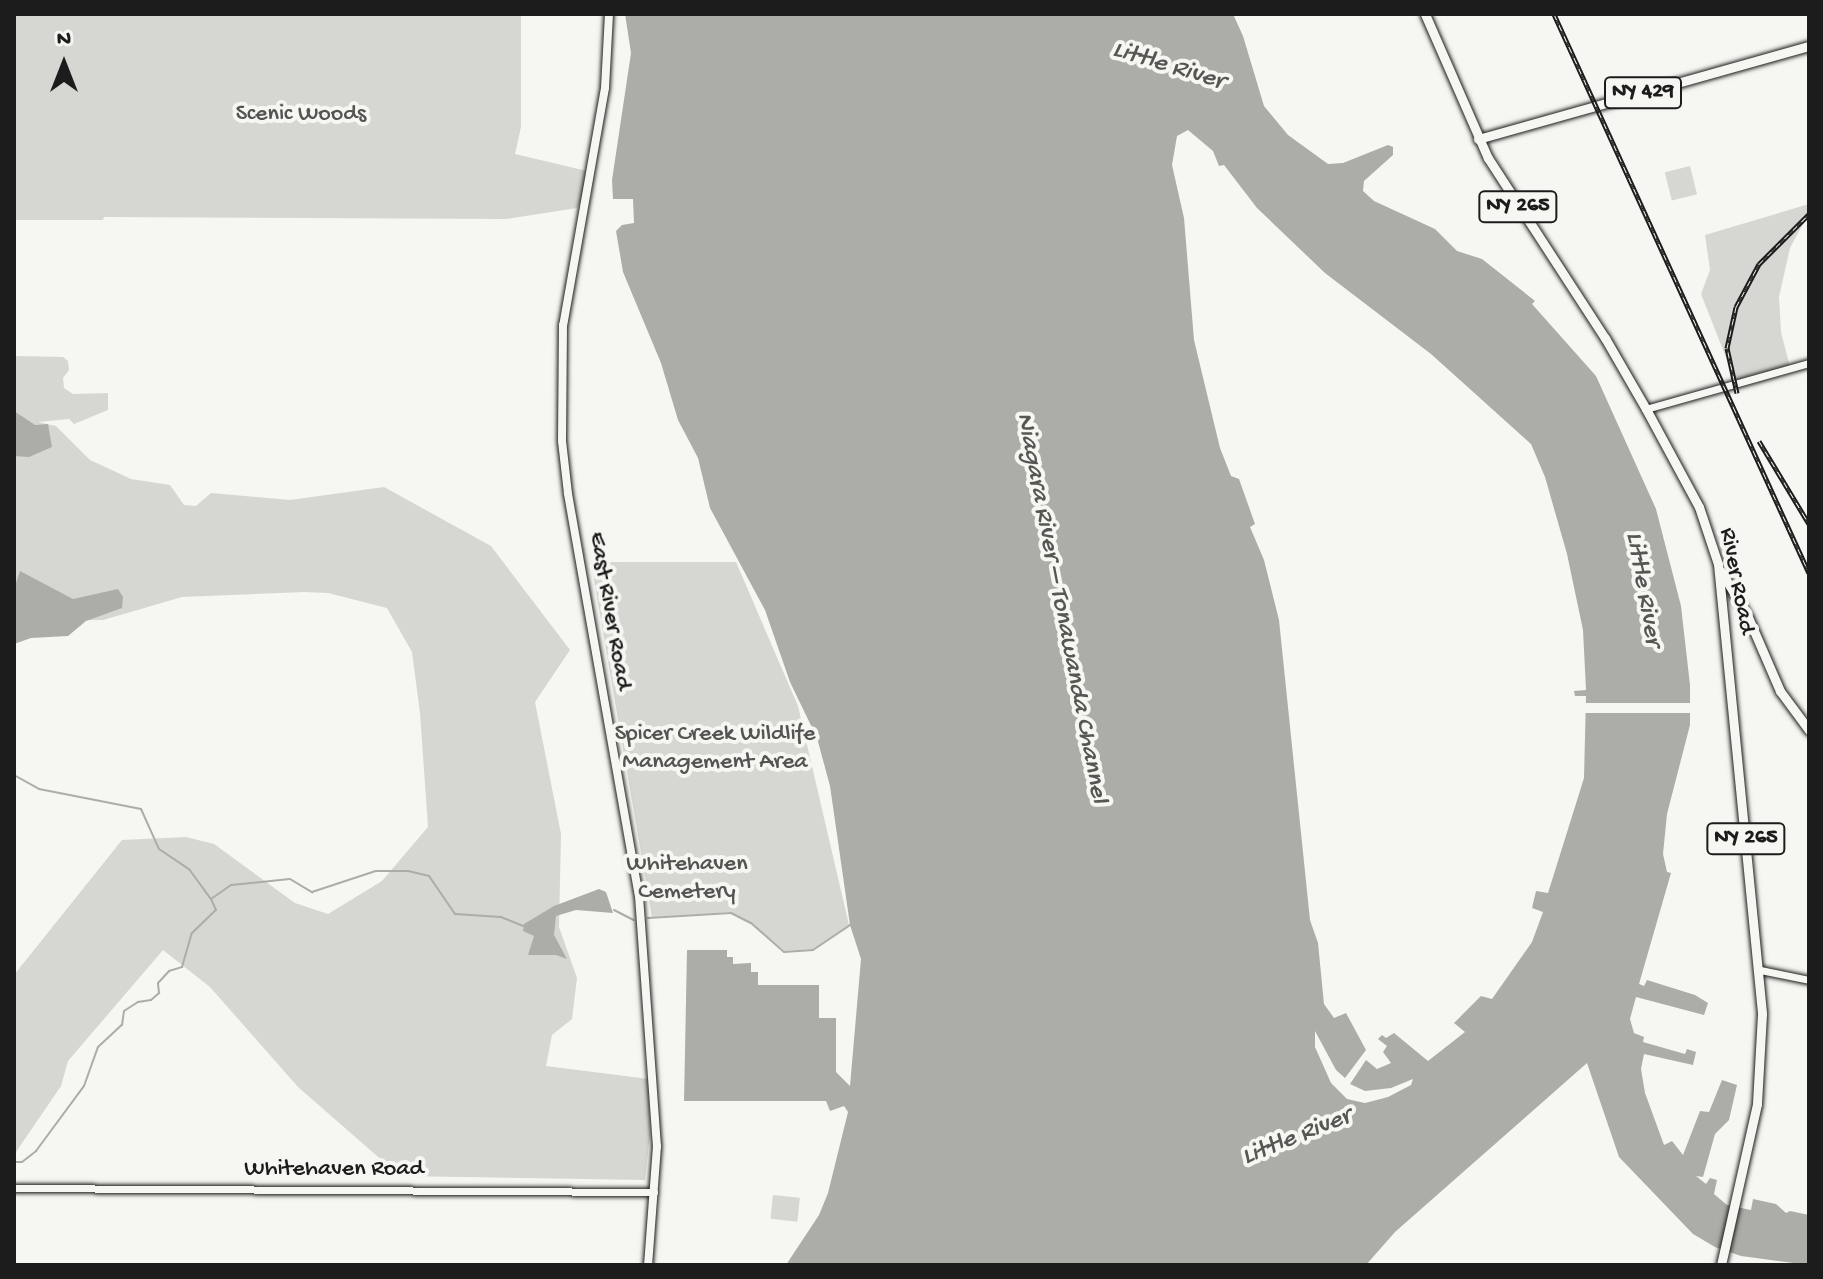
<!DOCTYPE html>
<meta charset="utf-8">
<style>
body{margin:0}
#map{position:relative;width:1823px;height:1279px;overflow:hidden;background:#f6f6f2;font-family:"Gochi Hand",sans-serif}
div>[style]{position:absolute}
.green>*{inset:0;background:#d6d6d2;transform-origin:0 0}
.water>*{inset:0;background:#acaca9}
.pier>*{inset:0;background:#f6f6f2;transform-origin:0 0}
.stream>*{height:2px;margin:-1px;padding:0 1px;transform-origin:1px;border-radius:1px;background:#acaca9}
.roads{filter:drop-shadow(0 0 2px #1c1c1c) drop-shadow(0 0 2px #1c1c1c)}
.tertiary>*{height:7px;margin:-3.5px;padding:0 3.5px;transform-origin:3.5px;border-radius:3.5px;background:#f6f6f2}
.secondary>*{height:8px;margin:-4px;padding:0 4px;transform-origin:4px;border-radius:4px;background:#f6f6f2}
.primary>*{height:9px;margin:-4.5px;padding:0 4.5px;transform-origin:4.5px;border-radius:4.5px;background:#f6f6f2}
.rail>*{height:5px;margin-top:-2.5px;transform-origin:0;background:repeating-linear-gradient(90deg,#f6f6f2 0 6px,#1c1c1c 0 12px);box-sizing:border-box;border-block:2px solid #1c1c1c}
span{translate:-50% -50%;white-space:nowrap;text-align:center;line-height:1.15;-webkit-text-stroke:8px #f6f6f2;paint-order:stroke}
.shield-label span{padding:2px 6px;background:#f6f6f2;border:2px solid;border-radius:6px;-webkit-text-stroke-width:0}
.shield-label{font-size:22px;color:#1c1c1c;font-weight:700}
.park-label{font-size:24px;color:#545453}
.street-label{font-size:24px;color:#1c1c1c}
.water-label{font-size:26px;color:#565654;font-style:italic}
.frame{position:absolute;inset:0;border:16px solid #1c1c1c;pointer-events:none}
.north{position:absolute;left:24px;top:24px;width:80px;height:80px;-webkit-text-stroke:6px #f6f6f2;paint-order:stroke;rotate:0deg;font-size:22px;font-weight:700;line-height:32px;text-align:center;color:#1c1c1c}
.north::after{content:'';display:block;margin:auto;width:28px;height:36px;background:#1c1c1c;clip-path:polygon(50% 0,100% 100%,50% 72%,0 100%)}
</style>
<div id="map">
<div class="green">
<div style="clip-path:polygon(14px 14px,521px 14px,521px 127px,515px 154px,587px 171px,583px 195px,577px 208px,506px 219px,104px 217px,103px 220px,14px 220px)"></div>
<div style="left:1690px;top:166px;width:29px;height:26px;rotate:76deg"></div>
<div style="clip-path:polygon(1809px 204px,1809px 213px,1790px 248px,1779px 297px,1781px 332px,1791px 371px,1738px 388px,1701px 294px,1710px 270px,1705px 235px)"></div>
<div style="clip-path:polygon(14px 356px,63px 357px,68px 361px,69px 370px,63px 378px,64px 388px,73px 394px,108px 393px,108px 410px,74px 424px,69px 419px,38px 422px,56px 426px,90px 460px,131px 479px,170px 485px,184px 505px,196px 506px,211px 493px,290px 500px,384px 487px,491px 546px,570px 650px,535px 702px,561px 834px,559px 927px,577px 978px,572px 1019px,552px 1035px,546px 1066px,649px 1079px,650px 1135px,645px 1180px,400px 1176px,298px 1087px,210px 987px,163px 950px,68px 1061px,61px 1086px,14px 1155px,14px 975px,122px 840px,186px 837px,214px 844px,295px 903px,328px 914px,382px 881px,428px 827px,420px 713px,412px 652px,387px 608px,328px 593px,304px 592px,182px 597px,103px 620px,14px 621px)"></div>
<div style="clip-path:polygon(591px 562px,736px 562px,798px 706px,849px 925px,813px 949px,785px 951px,751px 923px,731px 912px,652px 917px)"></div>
<div style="left:773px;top:1195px;width:27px;height:24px;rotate:6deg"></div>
</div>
<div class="water">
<div style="clip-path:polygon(evenodd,625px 14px,1233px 14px,1243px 36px,1264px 106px,1288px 135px,1328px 164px,1343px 163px,1388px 145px,1393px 147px,1393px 155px,1364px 181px,1363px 191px,1374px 201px,1435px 229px,1457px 251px,1482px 259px,1535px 301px,1532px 304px,1596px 376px,1656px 509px,1681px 606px,1690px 685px,1690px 725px,1667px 814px,1663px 854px,1667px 872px,1671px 873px,1639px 984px,1644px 986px,1647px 980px,1695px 995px,1708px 1003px,1704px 1015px,1636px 997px,1630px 1019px,1634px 1033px,1644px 1037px,1643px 1042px,1685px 1054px,1687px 1049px,1696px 1052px,1693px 1065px,1644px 1054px,1641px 1069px,1645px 1093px,1664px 1145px,1672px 1141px,1683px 1155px,1700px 1111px,1709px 1112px,1722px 1080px,1737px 1085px,1729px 1120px,1715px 1134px,1703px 1177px,1696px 1176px,1706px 1184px,1710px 1178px,1717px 1180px,1714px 1194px,1727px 1205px,1751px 1210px,1753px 1199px,1776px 1204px,1786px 1213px,1790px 1211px,1809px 1215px,1809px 1265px,1741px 1256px,1715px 1247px,1693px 1234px,1619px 1157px,1587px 1063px,1395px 1232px,1366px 1265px,786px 1265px,819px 1215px,828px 1193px,848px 1112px,844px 1106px,830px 1111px,826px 1101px,684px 1101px,687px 950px,727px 950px,727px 957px,733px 957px,733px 964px,751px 963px,751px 972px,758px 972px,758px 985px,819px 985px,819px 1018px,836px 1018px,836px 1072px,850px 1086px,861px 959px,850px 925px,830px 786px,817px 738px,790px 682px,765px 610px,710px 508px,698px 458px,678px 420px,661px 363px,623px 272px,616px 231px,622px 225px,634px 223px,633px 199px,613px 199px,612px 180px,631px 53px,625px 14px,1188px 130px,1213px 151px,1219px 166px,1224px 165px,1257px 208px,1325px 273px,1431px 354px,1531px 444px,1545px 477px,1567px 554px,1583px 630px,1586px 690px,1574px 691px,1575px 696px,1586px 696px,1584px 778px,1548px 893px,1536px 891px,1532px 908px,1543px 912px,1532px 942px,1492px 999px,1481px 996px,1454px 1023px,1465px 1032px,1428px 1061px,1394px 1033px,1386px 1038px,1382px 1035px,1378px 1039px,1387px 1046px,1383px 1052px,1391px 1063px,1377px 1069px,1366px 1060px,1350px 1084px,1365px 1091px,1391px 1088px,1413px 1079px,1411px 1085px,1388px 1097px,1365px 1103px,1347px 1099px,1331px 1083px,1315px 1047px,1315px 1031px,1336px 1070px,1345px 1078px,1366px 1050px,1346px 1013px,1334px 1018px,1324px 1004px,1318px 943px,1310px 920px,1279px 620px,1264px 560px,1250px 527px,1255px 524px,1239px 479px,1231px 476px,1220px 448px,1194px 340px,1184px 218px,1172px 165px,1177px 136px,1188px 130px)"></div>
<div style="clip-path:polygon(14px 411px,35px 425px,48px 424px,52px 447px,29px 457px,14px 456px)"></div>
<div style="clip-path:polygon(20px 571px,73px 599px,118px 589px,123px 597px,122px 608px,86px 621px,68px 636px,31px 638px,14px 644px,14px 589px)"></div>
<div style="clip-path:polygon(599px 889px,606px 892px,613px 913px,576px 910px,556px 916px,554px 935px,567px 959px,556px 955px,528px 955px,534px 936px,523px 931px,524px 924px,554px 906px)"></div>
</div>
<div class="pier">
<div style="left:1694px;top:703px;width:10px;height:112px;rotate:90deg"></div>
</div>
<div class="stream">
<div style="left:14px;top:775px;width:29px;rotate:29deg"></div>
<div style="left:39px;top:789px;width:104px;rotate:11.1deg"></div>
<div style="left:141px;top:809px;width:44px;rotate:65.8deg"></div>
<div style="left:159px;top:849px;width:36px;rotate:34deg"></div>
<div style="left:189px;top:869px;width:37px;rotate:54deg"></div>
<div style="left:614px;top:910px;width:22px;rotate:27deg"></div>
<div style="left:648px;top:918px;width:83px;rotate:-3.4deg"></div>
<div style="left:731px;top:913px;width:22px;rotate:27deg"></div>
<div style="left:751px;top:923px;width:44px;rotate:41.3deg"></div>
<div style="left:784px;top:952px;width:29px;rotate:-4deg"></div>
<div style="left:813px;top:950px;width:45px;rotate:-34deg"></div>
<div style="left:14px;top:1162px;width:8px"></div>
<div style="left:22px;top:1162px;width:18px;rotate:-38deg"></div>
<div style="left:36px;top:1151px;width:81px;rotate:-53.6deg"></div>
<div style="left:84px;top:1086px;width:41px;rotate:-70.3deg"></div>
<div style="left:98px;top:1047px;width:33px;rotate:-43deg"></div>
<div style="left:122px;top:1025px;width:14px;rotate:-82deg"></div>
<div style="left:124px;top:1011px;width:17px;rotate:-33deg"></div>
<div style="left:138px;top:1002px;width:13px;rotate:-9deg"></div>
<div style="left:151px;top:1000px;width:11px;rotate:-41deg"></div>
<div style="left:159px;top:993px;width:10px;rotate:-96deg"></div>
<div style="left:158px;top:983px;width:16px;rotate:-47deg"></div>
<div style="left:169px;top:971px;width:14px;rotate:-17deg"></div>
<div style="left:182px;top:967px;width:35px;rotate:-74deg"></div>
<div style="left:192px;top:933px;width:33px;rotate:-44deg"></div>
<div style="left:216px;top:910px;width:12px;rotate:-114deg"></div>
<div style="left:211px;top:899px;width:24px;rotate:-35deg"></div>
<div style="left:231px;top:885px;width:59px;rotate:-5.8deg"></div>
<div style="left:290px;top:879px;width:26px;rotate:31deg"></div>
<div style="left:312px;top:892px;width:67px;rotate:-18.2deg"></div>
<div style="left:376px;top:871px;width:32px"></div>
<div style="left:408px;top:871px;width:22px;rotate:13deg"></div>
<div style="left:429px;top:876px;width:46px;rotate:55.6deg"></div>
<div style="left:455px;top:914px;width:46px;rotate:3.7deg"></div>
<div style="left:501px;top:917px;width:24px;rotate:22deg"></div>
</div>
<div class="roads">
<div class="tertiary">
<div style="left:1646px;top:409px;width:169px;rotate:-15.8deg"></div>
<div style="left:1760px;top:970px;width:50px;rotate:11.5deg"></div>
<div style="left:14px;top:1188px;width:640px;rotate:0.36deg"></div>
</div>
<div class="secondary">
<div style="left:609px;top:14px;width:74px;rotate:93.1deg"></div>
<div style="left:605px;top:88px;width:241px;rotate:100deg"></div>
<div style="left:563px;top:325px;width:116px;rotate:90.5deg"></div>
<div style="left:562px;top:441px;width:53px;rotate:83.5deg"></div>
<div style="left:568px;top:494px;width:408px;rotate:80deg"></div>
<div style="left:639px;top:896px;width:251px;rotate:85.9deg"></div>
<div style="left:657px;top:1146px;width:119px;rotate:94.3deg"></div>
</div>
<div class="primary">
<div style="left:1425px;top:14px;width:157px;rotate:66.4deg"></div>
<div style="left:1488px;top:158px;width:215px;rotate:57deg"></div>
<div style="left:1605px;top:338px;width:82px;rotate:60deg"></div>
<div style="left:1646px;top:409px;width:111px;rotate:61.6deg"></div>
<div style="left:1699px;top:507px;width:60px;rotate:71.6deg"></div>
<div style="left:1718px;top:564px;width:452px;rotate:84.4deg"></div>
<div style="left:1762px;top:1014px;width:90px;rotate:93.2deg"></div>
<div style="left:1757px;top:1104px;width:165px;rotate:102.6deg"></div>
<div style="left:1478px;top:139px;width:344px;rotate:-15.7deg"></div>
<div style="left:1721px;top:571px;width:53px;rotate:59.6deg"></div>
<div style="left:1748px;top:617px;width:81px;rotate:66.6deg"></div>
<div style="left:1780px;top:691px;width:49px;rotate:53.4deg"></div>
</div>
</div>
<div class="rail">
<div style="left:1554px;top:14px;width:614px;rotate:65.48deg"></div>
<div style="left:1737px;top:393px;width:46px;rotate:-102.5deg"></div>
<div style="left:1727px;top:348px;width:42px;rotate:-77.6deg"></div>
<div style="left:1736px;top:307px;width:49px;rotate:-61.9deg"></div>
<div style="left:1759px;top:264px;width:71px;rotate:-45deg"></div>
<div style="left:1759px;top:441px;width:97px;rotate:58.9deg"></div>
</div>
<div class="shield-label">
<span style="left:1643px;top:93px">NY 429</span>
<span style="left:1518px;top:207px">NY 265</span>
<span style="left:1746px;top:839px">NY 265</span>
</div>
<div class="park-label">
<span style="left:301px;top:115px">Scenic Woods</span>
<span style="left:715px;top:749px">Spicer Creek Wildlife<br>Management Area</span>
<span style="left:687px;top:879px">Whitehaven<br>Cemetery</span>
</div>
<div class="street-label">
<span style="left:1736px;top:581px;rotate:79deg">River Road</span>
<span style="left:609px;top:611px;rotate:80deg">East River Road</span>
<span style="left:334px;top:1170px">Whitehaven Road</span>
</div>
<div class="water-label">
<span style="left:1168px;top:67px;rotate:17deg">Little River</span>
<span style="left:1642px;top:589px;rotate:80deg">Little River</span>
<span style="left:1060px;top:608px;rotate:79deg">Niagara River – Tonawanda Channel</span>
<span style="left:1297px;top:1138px;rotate:-22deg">Little River</span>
</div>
<div class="frame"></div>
<div class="north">N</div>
</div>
